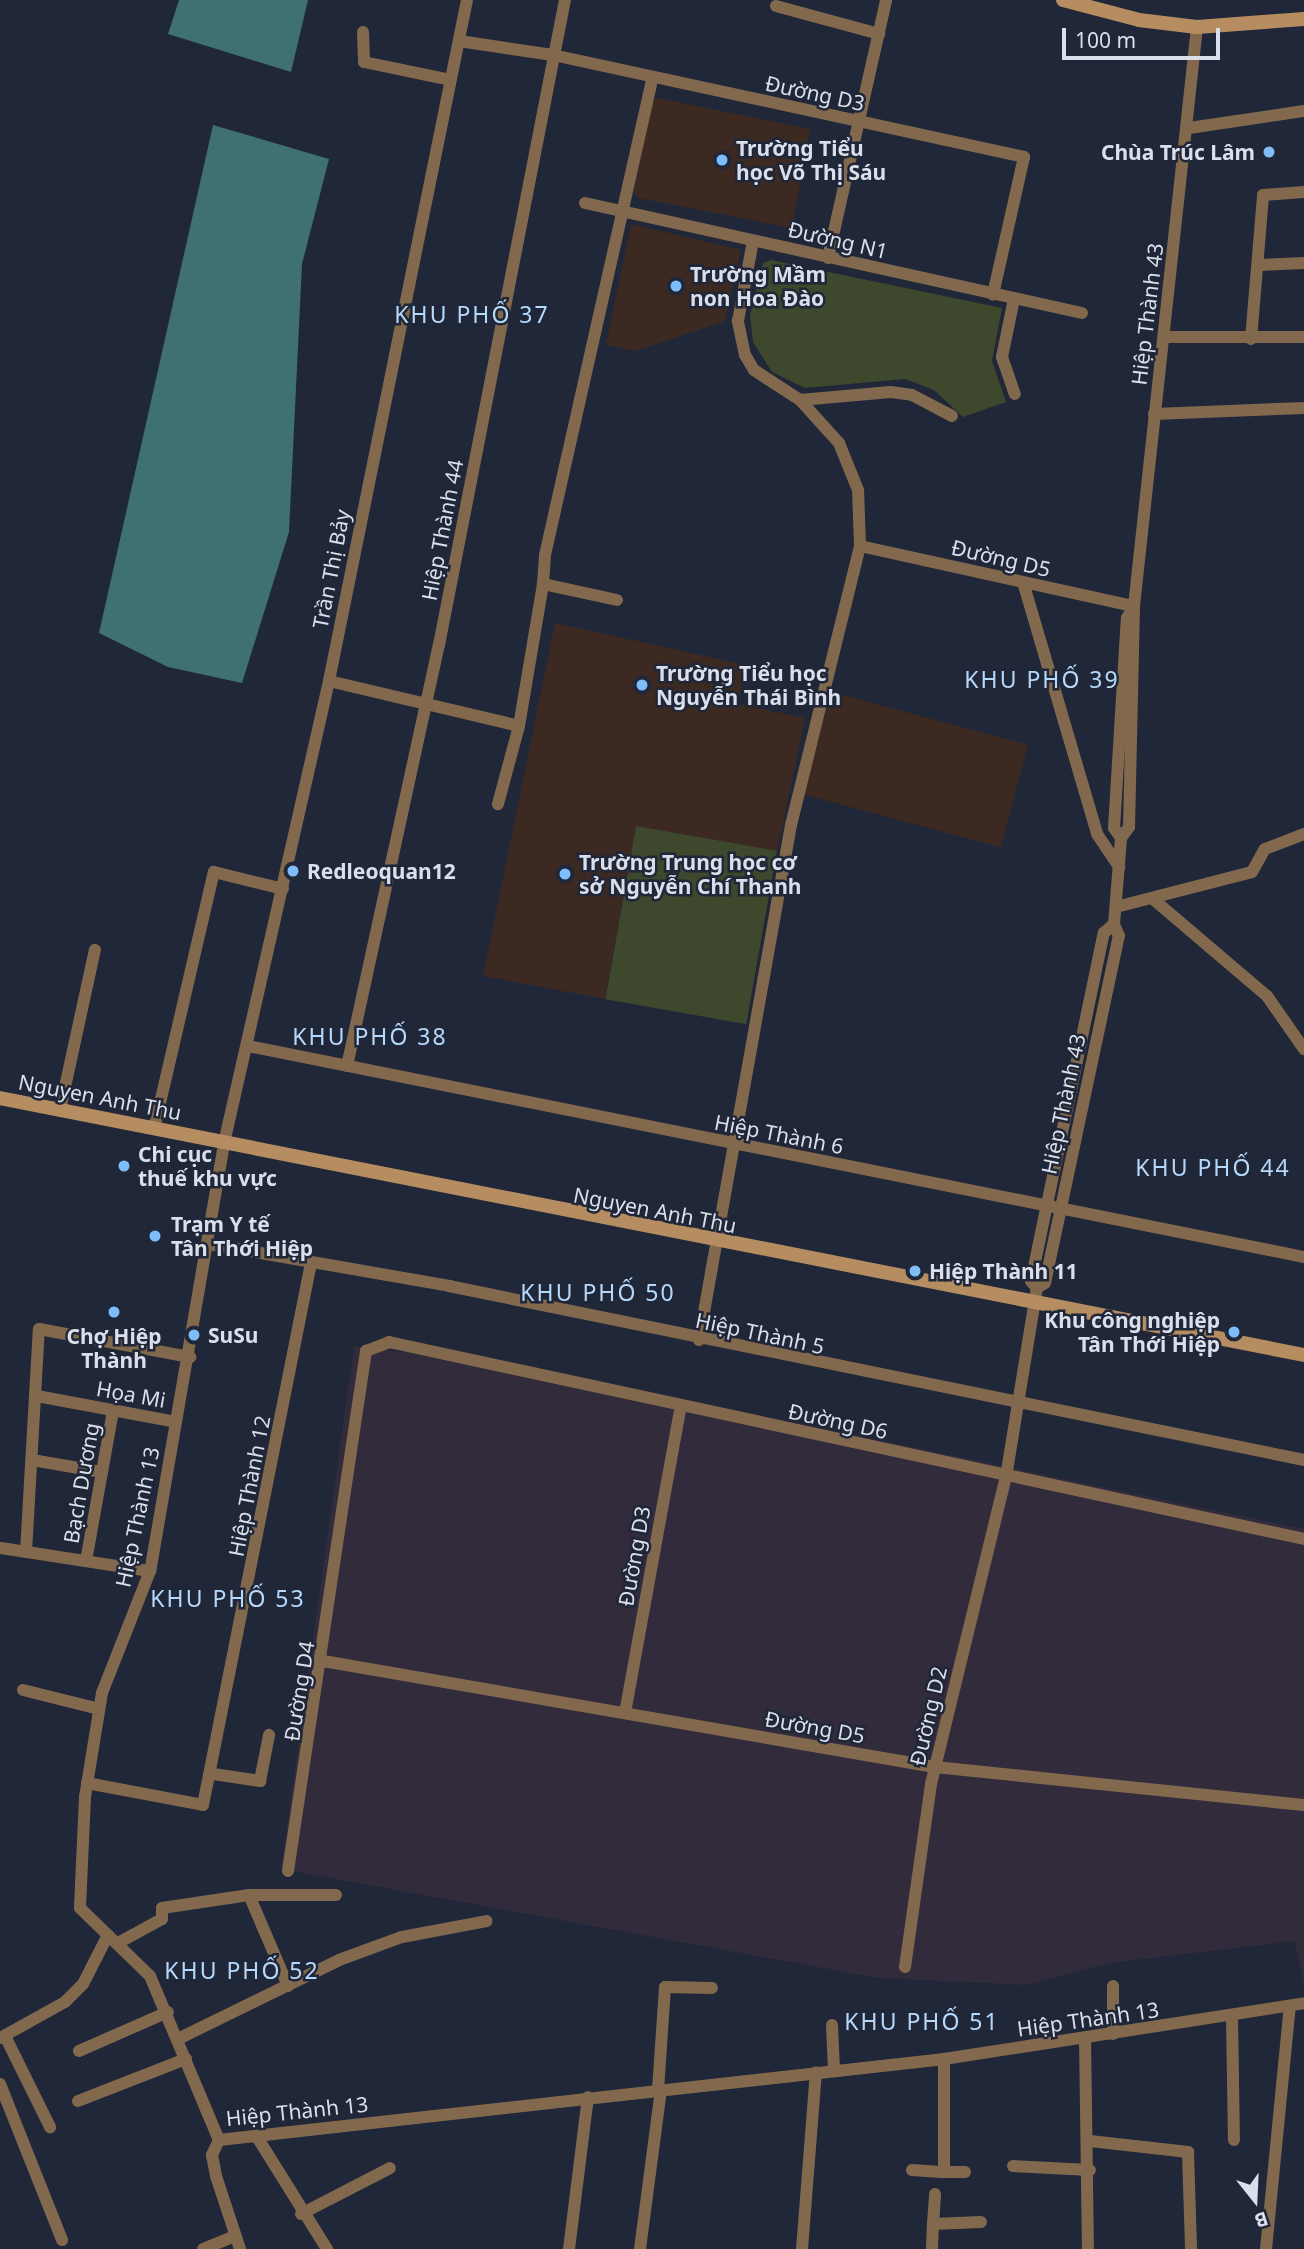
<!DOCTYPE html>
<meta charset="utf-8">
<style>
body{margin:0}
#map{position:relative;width:1304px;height:2249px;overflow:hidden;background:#202738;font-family:"Noto Sans",sans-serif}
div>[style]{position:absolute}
.industrial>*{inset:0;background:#312b3c}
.education>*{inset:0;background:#3c2a22;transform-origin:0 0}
.green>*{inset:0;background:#3d482c;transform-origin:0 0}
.water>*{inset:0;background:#3f7072}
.street>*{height:12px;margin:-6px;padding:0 6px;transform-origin:6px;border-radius:6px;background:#82694e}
.secondary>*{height:14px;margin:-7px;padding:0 7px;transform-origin:7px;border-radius:7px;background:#b68d61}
.dots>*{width:19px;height:19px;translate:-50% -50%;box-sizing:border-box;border:4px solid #202738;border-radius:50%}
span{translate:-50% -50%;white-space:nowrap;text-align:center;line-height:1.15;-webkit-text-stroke:5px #202738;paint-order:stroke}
.street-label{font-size:21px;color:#dadfeb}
.poi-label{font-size:21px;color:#dadfeb;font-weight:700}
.left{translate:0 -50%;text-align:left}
.right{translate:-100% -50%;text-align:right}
.neighbourhood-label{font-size:23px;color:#b6d8fb;letter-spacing:2px}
.north{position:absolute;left:1220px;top:2165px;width:70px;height:70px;-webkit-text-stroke:5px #202738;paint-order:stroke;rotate:162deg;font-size:19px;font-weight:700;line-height:28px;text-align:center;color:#dadfeb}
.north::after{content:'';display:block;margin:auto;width:24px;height:32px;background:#dadfeb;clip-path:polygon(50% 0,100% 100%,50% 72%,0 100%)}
.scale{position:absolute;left:1062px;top:28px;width:158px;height:32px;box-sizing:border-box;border:4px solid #dadfeb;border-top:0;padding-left:9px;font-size:21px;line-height:24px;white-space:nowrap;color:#dadfeb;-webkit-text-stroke:5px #202738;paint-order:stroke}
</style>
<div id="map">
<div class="industrial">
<div style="clip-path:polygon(354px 1346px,528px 1367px,1304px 1529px,1304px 1988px,1295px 1941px,1109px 1963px,1027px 1985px,878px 1978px,281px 1869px)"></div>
</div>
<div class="education">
<div style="clip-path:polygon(658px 98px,810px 129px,792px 228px,638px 198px,634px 191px,651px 104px)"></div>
<div style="clip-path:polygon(631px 224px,741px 250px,725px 321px,636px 351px,606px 345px)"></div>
<div style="clip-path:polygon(555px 623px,746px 665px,738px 704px,805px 718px,777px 851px,636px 826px,605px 999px,483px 976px)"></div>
<div style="left:831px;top:692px;width:204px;height:106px;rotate:15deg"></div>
</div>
<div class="green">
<div style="clip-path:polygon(771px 260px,1002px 308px,992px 361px,1006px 402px,963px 417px,934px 390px,905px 379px,805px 388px,772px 372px,753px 342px,750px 315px,763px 263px)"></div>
<div style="left:636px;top:826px;width:143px;height:176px;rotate:10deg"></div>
</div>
<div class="water">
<div style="clip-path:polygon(179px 0,308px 0,291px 72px,168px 34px)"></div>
<div style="clip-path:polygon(213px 125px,329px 159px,302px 264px,289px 532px,242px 683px,168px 667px,99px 633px)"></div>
</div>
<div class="street">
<div style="left:467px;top:0;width:695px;rotate:101.46deg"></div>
<div style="left:329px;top:681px;width:475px;rotate:102.8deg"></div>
<div style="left:224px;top:1144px;width:433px;rotate:99.8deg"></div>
<div style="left:150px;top:1571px;width:131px;rotate:111.5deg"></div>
<div style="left:102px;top:1693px;width:105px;rotate:99.3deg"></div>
<div style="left:85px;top:1797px;width:111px;rotate:92.6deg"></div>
<div style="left:80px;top:1908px;width:98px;rotate:44.2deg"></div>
<div style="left:150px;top:1976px;width:178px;rotate:67.2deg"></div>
<div style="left:219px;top:2140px;width:730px;rotate:-6.37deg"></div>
<div style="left:944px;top:2059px;width:364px;rotate:-8.8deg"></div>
<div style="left:776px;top:6px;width:107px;rotate:15.2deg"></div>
<div style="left:363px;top:32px;width:30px;rotate:88deg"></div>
<div style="left:364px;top:62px;width:88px;rotate:11.8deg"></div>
<div style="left:459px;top:41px;width:95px;rotate:8.5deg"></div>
<div style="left:553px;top:55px;width:482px;rotate:12.2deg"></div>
<div style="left:1024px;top:157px;width:141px;rotate:102.7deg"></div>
<div style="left:1189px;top:128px;width:116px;rotate:-8.4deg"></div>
<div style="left:585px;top:203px;width:509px;rotate:12.48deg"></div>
<div style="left:828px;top:258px;width:264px;rotate:-77.3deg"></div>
<div style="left:1259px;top:265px;width:45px;rotate:-2.5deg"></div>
<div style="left:1014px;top:299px;width:59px;rotate:101.7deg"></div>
<div style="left:1002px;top:357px;width:39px;rotate:71deg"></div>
<div style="left:1165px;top:337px;width:139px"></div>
<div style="left:1251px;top:339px;width:144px;rotate:-85.2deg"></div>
<div style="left:1263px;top:195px;width:41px;rotate:-4.2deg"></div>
<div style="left:800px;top:400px;width:91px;rotate:-5deg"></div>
<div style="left:891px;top:392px;width:21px;rotate:8deg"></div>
<div style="left:912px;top:395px;width:45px;rotate:27.7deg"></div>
<div style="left:1154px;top:414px;width:150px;rotate:-2.3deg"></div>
<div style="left:860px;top:546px;width:280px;rotate:12.4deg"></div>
<div style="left:1023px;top:582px;width:263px;rotate:73.6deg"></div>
<div style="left:1097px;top:834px;width:40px;rotate:56deg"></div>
<div style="left:617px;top:600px;width:76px;rotate:-167.8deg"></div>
<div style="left:543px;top:584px;width:29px;rotate:-86deg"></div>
<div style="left:545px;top:555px;width:490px;rotate:-77.3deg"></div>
<div style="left:329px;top:681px;width:195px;rotate:13.3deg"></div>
<div style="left:519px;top:726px;width:81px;rotate:105.1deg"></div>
<div style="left:519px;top:726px;width:144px;rotate:-80.4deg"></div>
<div style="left:1121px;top:838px;width:12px;rotate:-125deg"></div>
<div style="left:1114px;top:828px;width:210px;rotate:-86.5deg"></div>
<div style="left:1127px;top:618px;width:14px;rotate:-60deg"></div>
<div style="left:1134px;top:606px;width:582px;rotate:-83.79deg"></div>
<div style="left:1153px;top:899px;width:150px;rotate:40.4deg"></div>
<div style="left:1267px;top:996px;width:65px;rotate:55.1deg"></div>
<div style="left:1116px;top:907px;width:140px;rotate:-14.4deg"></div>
<div style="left:1252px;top:872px;width:26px;rotate:-61deg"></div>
<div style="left:1265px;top:849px;width:42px;rotate:-21deg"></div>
<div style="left:248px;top:1046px;width:1077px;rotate:11.3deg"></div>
<div style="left:347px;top:1066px;width:431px;rotate:-77.7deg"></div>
<div style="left:439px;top:645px;width:657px;rotate:-78.95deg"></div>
<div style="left:60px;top:1110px;width:164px;rotate:-77.7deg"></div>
<div style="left:154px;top:1129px;width:264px;rotate:-76.9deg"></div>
<div style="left:214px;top:872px;width:71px;rotate:13.8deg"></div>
<div style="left:209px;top:1244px;width:244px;rotate:9.9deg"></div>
<div style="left:449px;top:1286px;width:873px;rotate:11.5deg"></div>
<div style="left:1037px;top:1288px;width:9px;rotate:-32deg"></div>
<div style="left:1045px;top:1283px;width:355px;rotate:-78deg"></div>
<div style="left:1119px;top:936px;width:13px;rotate:-113deg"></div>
<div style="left:1114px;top:924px;width:86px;rotate:-85.3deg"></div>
<div style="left:1121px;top:838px;width:14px;rotate:-54deg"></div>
<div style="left:1129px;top:827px;width:221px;rotate:-88.7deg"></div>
<div style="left:699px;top:1340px;width:523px;rotate:-79.87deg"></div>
<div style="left:791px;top:825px;width:287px;rotate:-76.1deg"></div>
<div style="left:860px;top:546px;width:56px;rotate:-92deg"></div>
<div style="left:858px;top:490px;width:51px;rotate:-112deg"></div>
<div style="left:839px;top:443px;width:58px;rotate:-132.2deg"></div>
<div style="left:800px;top:400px;width:55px;rotate:-146.9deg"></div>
<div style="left:754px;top:370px;width:17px;rotate:-121deg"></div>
<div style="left:745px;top:355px;width:35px;rotate:-102deg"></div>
<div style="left:738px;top:321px;width:81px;rotate:-79.4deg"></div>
<div style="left:37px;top:1396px;width:141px;rotate:10.6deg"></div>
<div style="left:32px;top:1460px;width:71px;rotate:9.7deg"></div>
<div style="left:1px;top:1548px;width:151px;rotate:8.8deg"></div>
<div style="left:26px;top:1552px;width:223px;rotate:-86.7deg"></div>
<div style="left:39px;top:1329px;width:154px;rotate:10.5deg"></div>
<div style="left:86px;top:1561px;width:152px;rotate:-79.8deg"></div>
<div style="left:323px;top:1661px;width:621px;rotate:9.83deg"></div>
<div style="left:935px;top:1767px;width:371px;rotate:5.9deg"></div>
<div style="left:23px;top:1690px;width:78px;rotate:14deg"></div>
<div style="left:625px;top:1713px;width:312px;rotate:-79.7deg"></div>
<div style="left:213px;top:1774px;width:48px;rotate:8.5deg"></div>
<div style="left:260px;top:1781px;width:47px;rotate:-78.9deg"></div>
<div style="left:87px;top:1783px;width:118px;rotate:10.7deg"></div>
<div style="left:203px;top:1805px;width:553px;rotate:-78.73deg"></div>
<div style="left:288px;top:1871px;width:526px;rotate:-81.47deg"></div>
<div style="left:366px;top:1351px;width:25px;rotate:-21deg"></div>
<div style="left:389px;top:1342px;width:936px;rotate:12.15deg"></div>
<div style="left:249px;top:1895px;width:99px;rotate:66.8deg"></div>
<div style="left:118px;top:1943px;width:50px;rotate:-28.6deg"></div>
<div style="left:162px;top:1919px;width:11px;rotate:-90deg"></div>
<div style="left:162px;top:1908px;width:88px;rotate:-8.5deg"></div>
<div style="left:249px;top:1895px;width:87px"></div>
<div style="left:905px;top:1967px;width:185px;rotate:-81.9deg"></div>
<div style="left:931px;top:1784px;width:316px;rotate:-76.3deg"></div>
<div style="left:1006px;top:1477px;width:192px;rotate:-80.7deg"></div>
<div style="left:1037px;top:1288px;width:9px;rotate:-131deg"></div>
<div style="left:1031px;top:1281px;width:356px;rotate:-78.2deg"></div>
<div style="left:1104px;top:933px;width:13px;rotate:-42deg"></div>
<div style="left:1232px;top:2017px;width:123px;rotate:89.1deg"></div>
<div style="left:832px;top:2025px;width:46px;rotate:87.5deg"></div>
<div style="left:1113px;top:2034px;width:48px;rotate:-90deg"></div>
<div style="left:5px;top:2036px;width:102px;rotate:63.7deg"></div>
<div style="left:0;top:2038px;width:74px;rotate:-29deg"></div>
<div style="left:65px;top:2002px;width:25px;rotate:-45deg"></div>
<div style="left:83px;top:1984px;width:55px;rotate:-63deg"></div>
<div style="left:1085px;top:2038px;width:211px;rotate:89.2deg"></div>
<div style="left:178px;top:2039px;width:179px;rotate:-26.1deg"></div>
<div style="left:339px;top:1960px;width:67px;rotate:-20.1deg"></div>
<div style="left:402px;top:1937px;width:86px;rotate:-10.7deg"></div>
<div style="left:79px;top:2051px;width:97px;rotate:-23.7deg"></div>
<div style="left:0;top:2084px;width:168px;rotate:68.3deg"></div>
<div style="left:658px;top:2090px;width:103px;rotate:-86.1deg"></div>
<div style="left:665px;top:1987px;width:47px;rotate:1.2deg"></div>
<div style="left:78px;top:2101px;width:116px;rotate:-21.3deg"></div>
<div style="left:257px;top:2137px;width:132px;rotate:58deg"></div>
<div style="left:219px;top:2140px;width:17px;rotate:115deg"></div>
<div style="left:212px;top:2155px;width:21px;rotate:79deg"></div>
<div style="left:216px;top:2176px;width:77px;rotate:71.8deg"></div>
<div style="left:1090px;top:2141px;width:99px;rotate:6.4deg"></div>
<div style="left:1188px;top:2152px;width:97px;rotate:88.2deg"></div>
<div style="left:1013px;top:2166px;width:77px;rotate:3deg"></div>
<div style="left:912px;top:2170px;width:32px;rotate:4deg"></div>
<div style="left:944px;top:2172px;width:113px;rotate:-90deg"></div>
<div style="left:944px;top:2172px;width:21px"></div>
<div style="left:301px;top:2214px;width:100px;rotate:-27.3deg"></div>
<div style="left:933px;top:2224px;width:30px;rotate:-86deg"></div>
<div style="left:203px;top:2249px;width:35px;rotate:-22deg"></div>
<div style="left:569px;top:2249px;width:153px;rotate:-82.9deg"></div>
<div style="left:640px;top:2249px;width:161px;rotate:-82.5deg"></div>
<div style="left:802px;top:2249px;width:177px;rotate:-85.5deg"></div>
<div style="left:932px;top:2249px;width:25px;rotate:-88deg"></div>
<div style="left:933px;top:2224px;width:48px;rotate:-2.4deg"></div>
<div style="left:1266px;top:2249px;width:244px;rotate:-84.4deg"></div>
</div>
<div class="secondary">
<div style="left:1063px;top:0;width:79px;rotate:14.7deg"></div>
<div style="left:1139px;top:20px;width:58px;rotate:6.9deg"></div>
<div style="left:1197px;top:27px;width:107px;rotate:-4.3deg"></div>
<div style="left:0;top:1098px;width:1329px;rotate:11.15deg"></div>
</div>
<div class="dots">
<div style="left:1269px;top:152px;background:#7ebdf9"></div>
<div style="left:722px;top:160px;background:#7ebdf9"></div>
<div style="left:676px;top:286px;background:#7ebdf9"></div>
<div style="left:642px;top:685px;background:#7ebdf9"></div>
<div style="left:293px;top:871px;background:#7ebdf9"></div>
<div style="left:565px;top:874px;background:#7ebdf9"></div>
<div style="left:124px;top:1166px;background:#7ebdf9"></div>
<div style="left:155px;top:1236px;background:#7ebdf9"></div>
<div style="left:915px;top:1271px;background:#7ebdf9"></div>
<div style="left:114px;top:1312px;background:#7ebdf9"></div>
<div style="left:1234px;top:1332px;background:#7ebdf9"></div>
<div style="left:194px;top:1335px;background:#7ebdf9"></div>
</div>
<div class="street-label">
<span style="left:815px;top:93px;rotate:12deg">Đường D3</span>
<span style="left:838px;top:240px;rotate:13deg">Đường N1</span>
<span style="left:1147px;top:314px;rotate:-83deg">Hiệp Thành 43</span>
<span style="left:442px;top:530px;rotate:-79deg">Hiệp Thành 44</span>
<span style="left:1001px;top:558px;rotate:13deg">Đường D5</span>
<span style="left:331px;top:569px;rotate:-79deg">Trần Thị Bảy</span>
<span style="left:100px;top:1097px;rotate:11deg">Nguyen Anh Thu</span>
<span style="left:1063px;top:1104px;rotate:-78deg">Hiệp Thành 43</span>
<span style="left:779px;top:1134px;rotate:11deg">Hiệp Thành 6</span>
<span style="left:655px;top:1210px;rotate:11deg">Nguyen Anh Thu</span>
<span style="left:760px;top:1333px;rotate:12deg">Hiệp Thành 5</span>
<span style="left:131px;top:1394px;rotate:10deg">Họa Mi</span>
<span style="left:838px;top:1421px;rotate:12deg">Đường D6</span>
<span style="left:81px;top:1483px;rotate:-80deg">Bạch Dương</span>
<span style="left:249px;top:1486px;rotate:-79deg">Hiệp Thành 12</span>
<span style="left:137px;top:1517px;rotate:-78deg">Hiệp Thành 13</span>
<span style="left:634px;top:1556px;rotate:-80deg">Đường D3</span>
<span style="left:299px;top:1691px;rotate:-81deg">Đường D4</span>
<span style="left:928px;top:1716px;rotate:-77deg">Đường D2</span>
<span style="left:815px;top:1727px;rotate:10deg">Đường D5</span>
<span style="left:1088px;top:2019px;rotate:-8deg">Hiệp Thành 13</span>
<span style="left:297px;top:2111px;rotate:-6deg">Hiệp Thành 13</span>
</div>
<div class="poi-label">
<span class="left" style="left:736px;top:160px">Trường Tiểu<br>học Võ Thị Sáu</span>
<span class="right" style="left:1255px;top:152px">Chùa Trúc Lâm</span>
<span class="left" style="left:690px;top:286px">Trường Mầm<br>non Hoa Đào</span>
<span class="left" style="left:656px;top:685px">Trường Tiểu học<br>Nguyễn Thái Bình</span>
<span class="left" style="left:579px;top:874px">Trường Trung học cơ<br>sở Nguyễn Chí Thanh</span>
<span class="left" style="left:307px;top:871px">Redleoquan12</span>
<span class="left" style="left:138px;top:1166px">Chi cục<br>thuế khu vực</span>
<span class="left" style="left:171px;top:1236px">Trạm Y tế<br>Tân Thới Hiệp</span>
<span class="left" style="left:929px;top:1271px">Hiệp Thành 11</span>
<span class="right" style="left:1220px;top:1332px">Khu công nghiệp<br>Tân Thới Hiệp</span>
<span class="left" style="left:208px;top:1335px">SuSu</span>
<span style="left:114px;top:1348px">Chợ Hiệp<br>Thành</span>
</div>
<div class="neighbourhood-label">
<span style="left:472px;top:314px">KHU PHỐ 37</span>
<span style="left:1042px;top:679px">KHU PHỐ 39</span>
<span style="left:370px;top:1036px">KHU PHỐ 38</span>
<span style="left:1213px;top:1167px">KHU PHỐ 44</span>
<span style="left:598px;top:1292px">KHU PHỐ 50</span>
<span style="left:228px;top:1598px">KHU PHỐ 53</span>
<span style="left:242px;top:1970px">KHU PHỐ 52</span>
<span style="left:922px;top:2021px">KHU PHỐ 51</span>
</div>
<div class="north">B</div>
<div class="scale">100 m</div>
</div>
